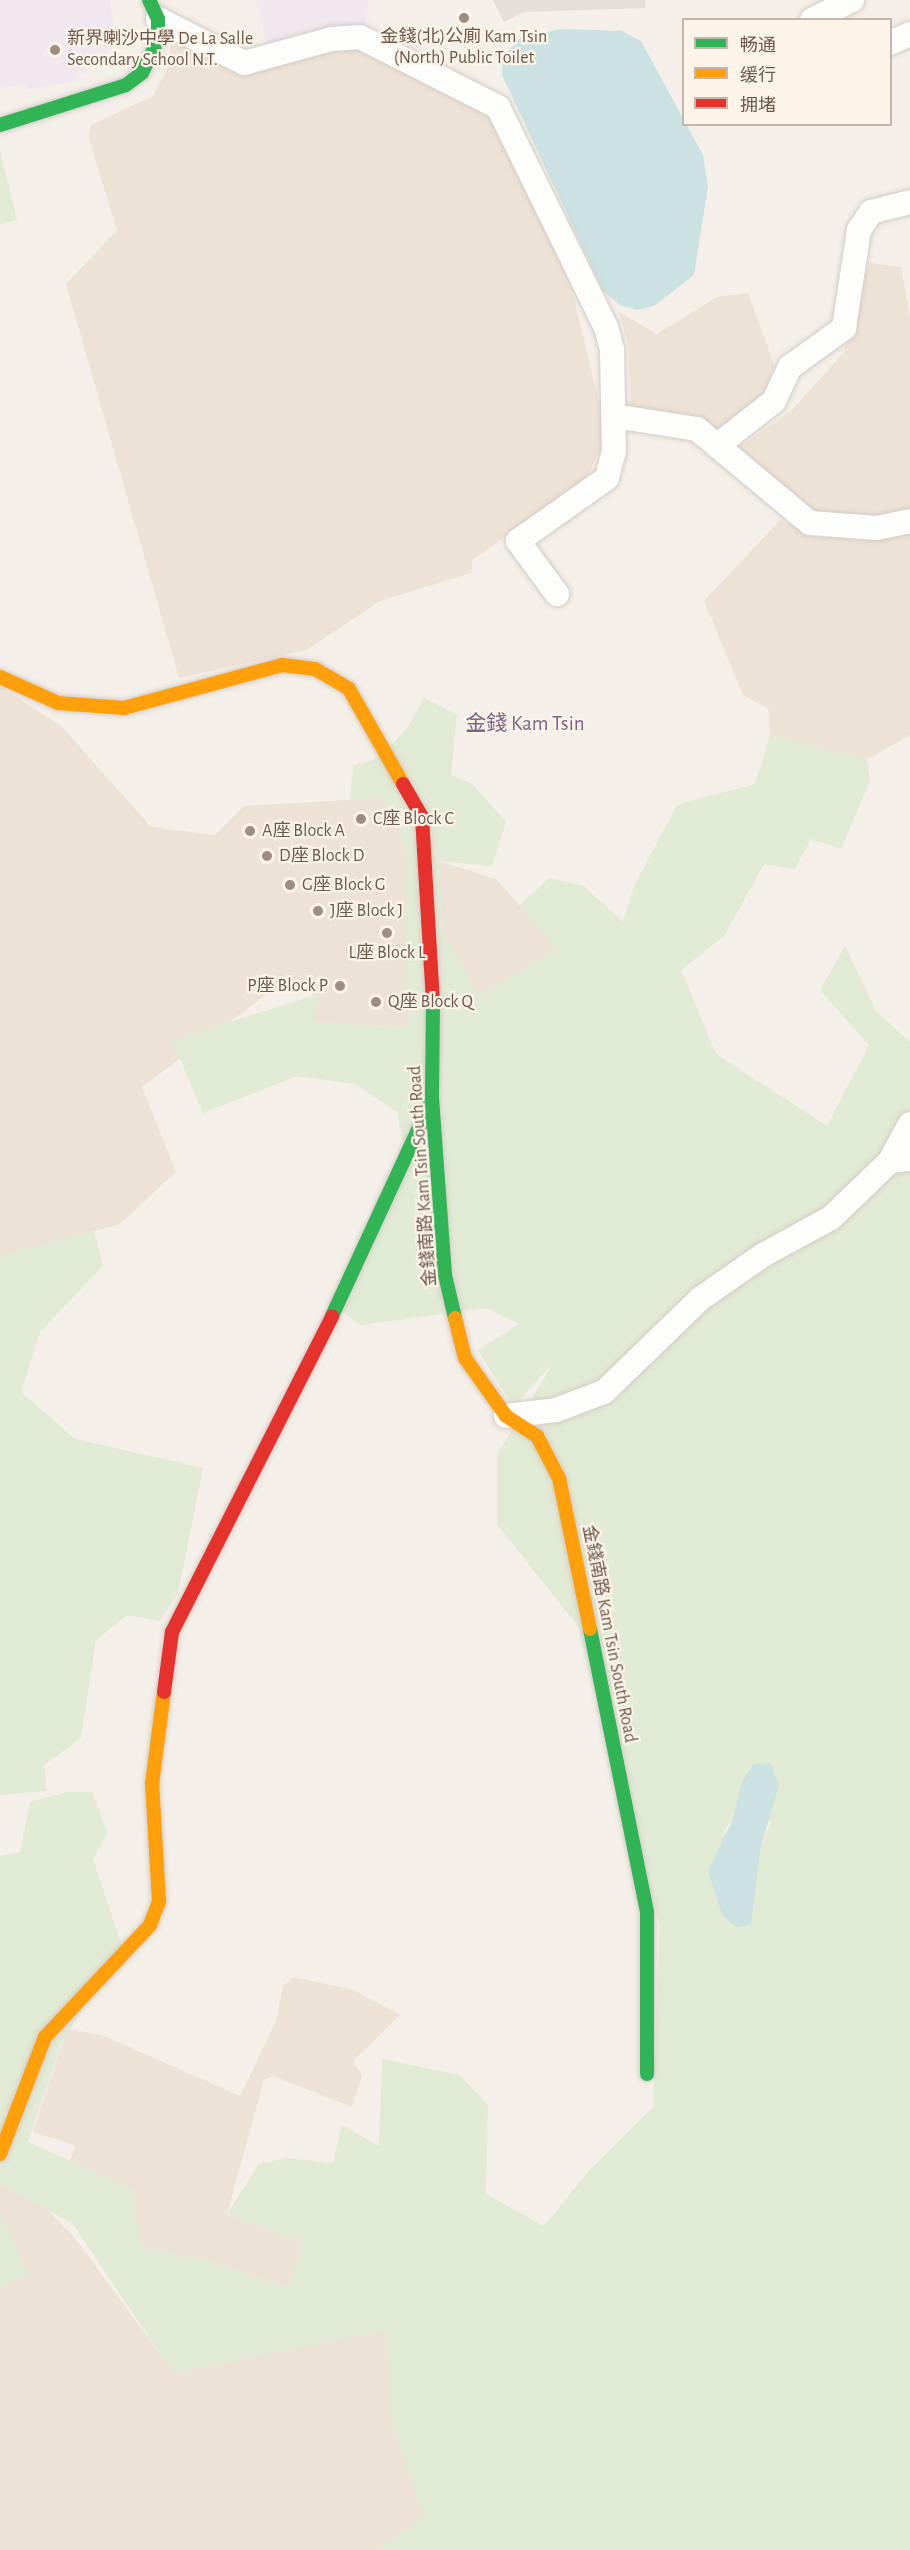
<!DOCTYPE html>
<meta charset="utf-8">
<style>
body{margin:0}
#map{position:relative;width:910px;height:2550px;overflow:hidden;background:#f4efe8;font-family:"Alegreya Sans","Noto Sans SC",sans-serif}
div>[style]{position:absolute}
.residential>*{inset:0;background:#ede2d6}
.industrial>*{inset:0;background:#e6dfd9}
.education>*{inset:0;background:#f0e7ef}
.green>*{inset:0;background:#e1ead4}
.water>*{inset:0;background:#cbe1e2}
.roads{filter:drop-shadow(0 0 2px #d3ccc6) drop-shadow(0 0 2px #d3ccc6)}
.street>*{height:24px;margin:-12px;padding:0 12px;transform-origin:12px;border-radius:12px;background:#fdfdfc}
.fast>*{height:14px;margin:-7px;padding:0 7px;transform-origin:7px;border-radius:7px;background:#30b455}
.slow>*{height:14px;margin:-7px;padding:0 7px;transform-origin:7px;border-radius:7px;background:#ff9f0a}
.jam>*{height:14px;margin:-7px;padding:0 7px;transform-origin:7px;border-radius:7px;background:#e5322d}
.dots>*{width:16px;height:16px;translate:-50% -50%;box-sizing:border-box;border:3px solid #fdf4e9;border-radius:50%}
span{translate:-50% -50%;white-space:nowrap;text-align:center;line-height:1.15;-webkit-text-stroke:4.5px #fdf4e9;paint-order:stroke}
.poi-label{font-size:18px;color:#6e584c}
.left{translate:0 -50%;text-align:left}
.right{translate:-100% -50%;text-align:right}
.street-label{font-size:18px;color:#6e584c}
.quarter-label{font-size:21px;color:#7d648b}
.legend{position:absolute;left:682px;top:18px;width:210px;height:108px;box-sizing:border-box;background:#fdf4e9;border:2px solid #c4b6aa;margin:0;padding:8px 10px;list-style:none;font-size:18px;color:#6e584c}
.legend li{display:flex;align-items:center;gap:12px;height:30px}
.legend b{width:30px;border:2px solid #c4b6aa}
</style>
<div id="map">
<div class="residential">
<div style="clip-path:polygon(192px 42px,234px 67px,354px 43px,494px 116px,571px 286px,607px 435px,583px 485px,473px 559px,471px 573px,380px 601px,306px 650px,179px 678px,66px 284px,117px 230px,88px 136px,91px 125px,153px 96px,170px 63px,170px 45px)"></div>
<div style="clip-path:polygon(869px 263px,901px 267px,910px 318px,910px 513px,869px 521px,813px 514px,738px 448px,792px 410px,844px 352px)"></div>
<div style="clip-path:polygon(748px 293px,774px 364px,766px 389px,747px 412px,720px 431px,631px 409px,628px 343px,619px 312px,657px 334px,717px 297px)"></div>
<div style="clip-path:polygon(780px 520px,817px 537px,890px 537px,910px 529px,910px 735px,861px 763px,770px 735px,769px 709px,743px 695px,704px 601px)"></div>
<div style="clip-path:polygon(0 686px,62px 727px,151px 827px,215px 835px,244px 806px,383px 798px,404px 833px,408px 912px,407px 1028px,312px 1022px,312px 985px,271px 991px,142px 1087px,176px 1172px,120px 1224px,23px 1251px,0 1272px)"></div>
<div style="clip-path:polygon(439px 861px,496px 879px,557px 949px,480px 996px,442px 939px)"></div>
<div style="clip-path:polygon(293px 1977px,351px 1989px,400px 2015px,353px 2061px,362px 2076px,352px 2107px,273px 2076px,264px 2080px,227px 2214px,303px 2242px,288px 2288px,214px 2263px,138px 2246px,134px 2190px,68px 2164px,76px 2146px,33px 2132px,67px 2029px,102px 2035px,240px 2096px,276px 2021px,283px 1986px)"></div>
<div style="clip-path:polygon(0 2185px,32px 2194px,75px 2238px,174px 2373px,386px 2329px,438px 2523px,417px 2550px,0 2550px)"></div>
</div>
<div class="industrial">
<div style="clip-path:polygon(493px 0,645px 0,646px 8px,524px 12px,504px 22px)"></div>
</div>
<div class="education">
<div style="clip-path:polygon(0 0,110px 0,114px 32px,107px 57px,71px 82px,26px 90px,25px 84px,0 88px)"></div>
<div style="clip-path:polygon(256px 0,368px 0,366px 23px,268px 48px)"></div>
</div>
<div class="green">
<div style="clip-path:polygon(0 151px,17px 220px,0 224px)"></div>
<div style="clip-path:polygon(evenodd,424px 698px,457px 715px,451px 775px,471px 783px,506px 822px,492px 866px,440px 861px,441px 930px,480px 995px,556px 949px,519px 906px,549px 878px,584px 886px,623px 922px,634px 886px,677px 805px,755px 784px,770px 735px,867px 759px,870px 781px,841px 849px,811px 839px,795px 869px,764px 864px,724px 936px,681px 970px,716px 1054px,827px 1126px,869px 1045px,820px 990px,845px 946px,876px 1011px,910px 1042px,910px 2550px,366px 2550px,384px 2546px,424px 2516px,391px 2422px,386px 2330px,173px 2373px,72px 2223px,0 2185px,0 1856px,20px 1852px,30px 1802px,67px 1792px,92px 1792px,107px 1833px,93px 1859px,123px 1949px,62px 2041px,28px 2142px,134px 2190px,139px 2246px,214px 2263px,288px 2288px,303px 2242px,227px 2214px,259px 2164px,288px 2158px,333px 2163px,342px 2125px,379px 2146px,382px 2059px,459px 2075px,488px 2105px,486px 2194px,544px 2226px,588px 2172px,653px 2107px,660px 1925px,577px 1625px,497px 1524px,497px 1455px,554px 1362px,513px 1407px,478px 1350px,519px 1324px,486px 1308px,360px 1325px,342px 1311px,406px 1158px,397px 1112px,355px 1084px,297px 1076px,203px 1113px,172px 1040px,319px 994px,312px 1022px,407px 1028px,405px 847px,383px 798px,350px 800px,353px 766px,379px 758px,408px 727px,424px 698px,733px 1819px,771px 1822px,761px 1846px,751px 1925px,724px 1830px,733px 1819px)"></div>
<div style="clip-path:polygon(94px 1231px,103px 1266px,40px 1332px,21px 1392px,75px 1439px,203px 1468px,178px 1593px,160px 1621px,127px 1615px,96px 1640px,81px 1738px,44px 1765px,47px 1791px,0 1795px,0 1256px)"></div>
<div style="clip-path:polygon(0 2212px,30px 2274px,0 2288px)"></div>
</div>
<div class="water">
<div style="clip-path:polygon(562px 29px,622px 31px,641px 41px,703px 155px,708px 187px,694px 275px,654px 306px,638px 310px,620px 305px,603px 291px,502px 75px,503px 57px,521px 37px)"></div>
<div style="clip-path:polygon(770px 1763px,779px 1785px,761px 1846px,751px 1925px,737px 1927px,723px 1917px,708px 1871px,733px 1819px,742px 1782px,754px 1764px)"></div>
</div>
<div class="roads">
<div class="street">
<div style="left:158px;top:19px;width:97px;rotate:27.1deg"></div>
<div style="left:244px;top:63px;width:91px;rotate:-15.3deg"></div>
<div style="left:332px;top:39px;width:28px;rotate:-4deg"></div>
<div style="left:360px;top:37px;width:155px;rotate:26.9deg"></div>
<div style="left:498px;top:107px;width:245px;rotate:63.9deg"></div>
<div style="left:606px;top:327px;width:24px;rotate:75deg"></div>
<div style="left:612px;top:350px;width:101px;rotate:88.9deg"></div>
<div style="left:614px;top:451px;width:28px;rotate:105deg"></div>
<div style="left:607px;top:478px;width:109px;rotate:144.7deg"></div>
<div style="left:518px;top:541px;width:66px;rotate:53.7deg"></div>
<div style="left:812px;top:20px;width:45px;rotate:-26.6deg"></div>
<div style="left:890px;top:43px;width:22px;rotate:-24deg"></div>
<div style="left:614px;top:416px;width:84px;rotate:8.9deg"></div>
<div style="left:697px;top:429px;width:147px;rotate:39.8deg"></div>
<div style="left:810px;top:523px;width:67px;rotate:4.3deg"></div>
<div style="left:877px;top:528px;width:34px;rotate:-12deg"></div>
<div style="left:718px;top:445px;width:71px;rotate:-38.2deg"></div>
<div style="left:774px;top:401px;width:38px;rotate:-65deg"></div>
<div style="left:790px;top:367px;width:67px;rotate:-35.8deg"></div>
<div style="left:844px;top:328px;width:99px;rotate:-81.3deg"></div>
<div style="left:859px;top:230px;width:22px;rotate:-56deg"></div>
<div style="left:871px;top:212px;width:40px;rotate:-14.4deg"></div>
<div style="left:890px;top:1161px;width:42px;rotate:-61.6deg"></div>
<div style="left:506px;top:1416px;width:50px;rotate:-6.8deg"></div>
<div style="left:556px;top:1410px;width:51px;rotate:-20.6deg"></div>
<div style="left:604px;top:1392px;width:134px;rotate:-44.1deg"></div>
<div style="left:700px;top:1299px;width:77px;rotate:-34.9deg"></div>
<div style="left:763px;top:1255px;width:77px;rotate:-28.6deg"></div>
<div style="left:831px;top:1218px;width:82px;rotate:-44deg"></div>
<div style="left:890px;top:1161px;width:20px;rotate:-6deg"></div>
</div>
<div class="fast">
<div style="left:0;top:125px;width:132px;rotate:-17.6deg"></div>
<div style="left:126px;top:85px;width:20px;rotate:-37deg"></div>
<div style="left:142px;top:73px;width:37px;rotate:-64deg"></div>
<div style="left:158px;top:40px;width:21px;rotate:-90deg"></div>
<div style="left:158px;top:19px;width:21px;rotate:-115deg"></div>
<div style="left:433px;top:1002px;width:96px;rotate:90.6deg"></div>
<div style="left:432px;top:1098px;width:177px;rotate:85.8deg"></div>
<div style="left:445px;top:1275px;width:44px;rotate:76.9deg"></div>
<div style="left:332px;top:1316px;width:236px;rotate:-65.2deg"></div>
<div style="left:590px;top:1629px;width:289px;rotate:78.6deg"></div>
<div style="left:647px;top:1912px;width:162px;rotate:90deg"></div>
</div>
<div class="slow">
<div style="left:0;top:677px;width:64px;rotate:24.1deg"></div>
<div style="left:58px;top:703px;width:66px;rotate:4.3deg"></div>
<div style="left:124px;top:708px;width:164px;rotate:-15.2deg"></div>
<div style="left:282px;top:665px;width:33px;rotate:7deg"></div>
<div style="left:315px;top:669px;width:39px;rotate:30deg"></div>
<div style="left:349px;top:689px;width:109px;rotate:60.4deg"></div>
<div style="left:455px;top:1318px;width:41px;rotate:76deg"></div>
<div style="left:465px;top:1358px;width:71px;rotate:54.7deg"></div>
<div style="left:506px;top:1416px;width:37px;rotate:33deg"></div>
<div style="left:537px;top:1436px;width:47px;rotate:62.4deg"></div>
<div style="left:559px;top:1478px;width:154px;rotate:78.4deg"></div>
<div style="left:0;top:2154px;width:125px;rotate:-69deg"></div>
<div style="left:45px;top:2037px;width:154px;rotate:-46.8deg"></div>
<div style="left:150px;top:1925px;width:26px;rotate:-69deg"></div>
<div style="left:159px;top:1901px;width:117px;rotate:-93.4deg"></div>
<div style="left:152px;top:1784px;width:93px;rotate:-82.6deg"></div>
</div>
<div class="jam">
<div style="left:403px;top:784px;width:38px;rotate:60deg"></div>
<div style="left:422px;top:817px;width:185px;rotate:86.6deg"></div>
<div style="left:164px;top:1692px;width:61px;rotate:-82.4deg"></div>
<div style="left:172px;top:1632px;width:354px;rotate:-63.1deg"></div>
</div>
</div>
<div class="dots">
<div style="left:464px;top:18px;background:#9d8d83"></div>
<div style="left:55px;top:50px;background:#9d8d83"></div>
<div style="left:361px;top:819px;background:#9d8d83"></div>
<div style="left:250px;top:831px;background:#9d8d83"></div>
<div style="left:267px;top:856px;background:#9d8d83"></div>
<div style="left:290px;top:885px;background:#9d8d83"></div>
<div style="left:318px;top:911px;background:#9d8d83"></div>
<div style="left:387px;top:933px;background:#9d8d83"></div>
<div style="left:340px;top:986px;background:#9d8d83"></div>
<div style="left:376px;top:1002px;background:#9d8d83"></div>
</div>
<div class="poi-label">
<span style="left:464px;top:48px">金錢(北)公廁 Kam Tsin<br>(North) Public Toilet</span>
<span class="left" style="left:67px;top:50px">新界喇沙中學 De La Salle<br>Secondary School N.T.</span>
<span class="left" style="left:373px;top:819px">C座 Block C</span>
<span class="left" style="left:262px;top:831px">A座 Block A</span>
<span class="left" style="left:279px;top:856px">D座 Block D</span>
<span class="left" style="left:302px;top:885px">G座 Block G</span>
<span class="left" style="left:330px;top:911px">J座 Block J</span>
<span style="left:387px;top:953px">L座 Block L</span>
<span class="right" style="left:328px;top:986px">P座 Block P</span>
<span class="left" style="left:388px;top:1002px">Q座 Block Q</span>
</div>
<div class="street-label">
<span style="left:423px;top:1176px;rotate:-94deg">金錢南路 Kam Tsin South Road</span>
<span style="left:609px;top:1634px;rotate:79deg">金錢南路 Kam Tsin South Road</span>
</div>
<div class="quarter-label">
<span style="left:525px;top:724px">金錢 Kam Tsin</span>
</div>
<ul class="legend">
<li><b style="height:8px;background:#30b455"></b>畅通</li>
<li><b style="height:8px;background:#ff9f0a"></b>缓行</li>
<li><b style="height:8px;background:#e5322d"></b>拥堵</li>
</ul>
</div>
